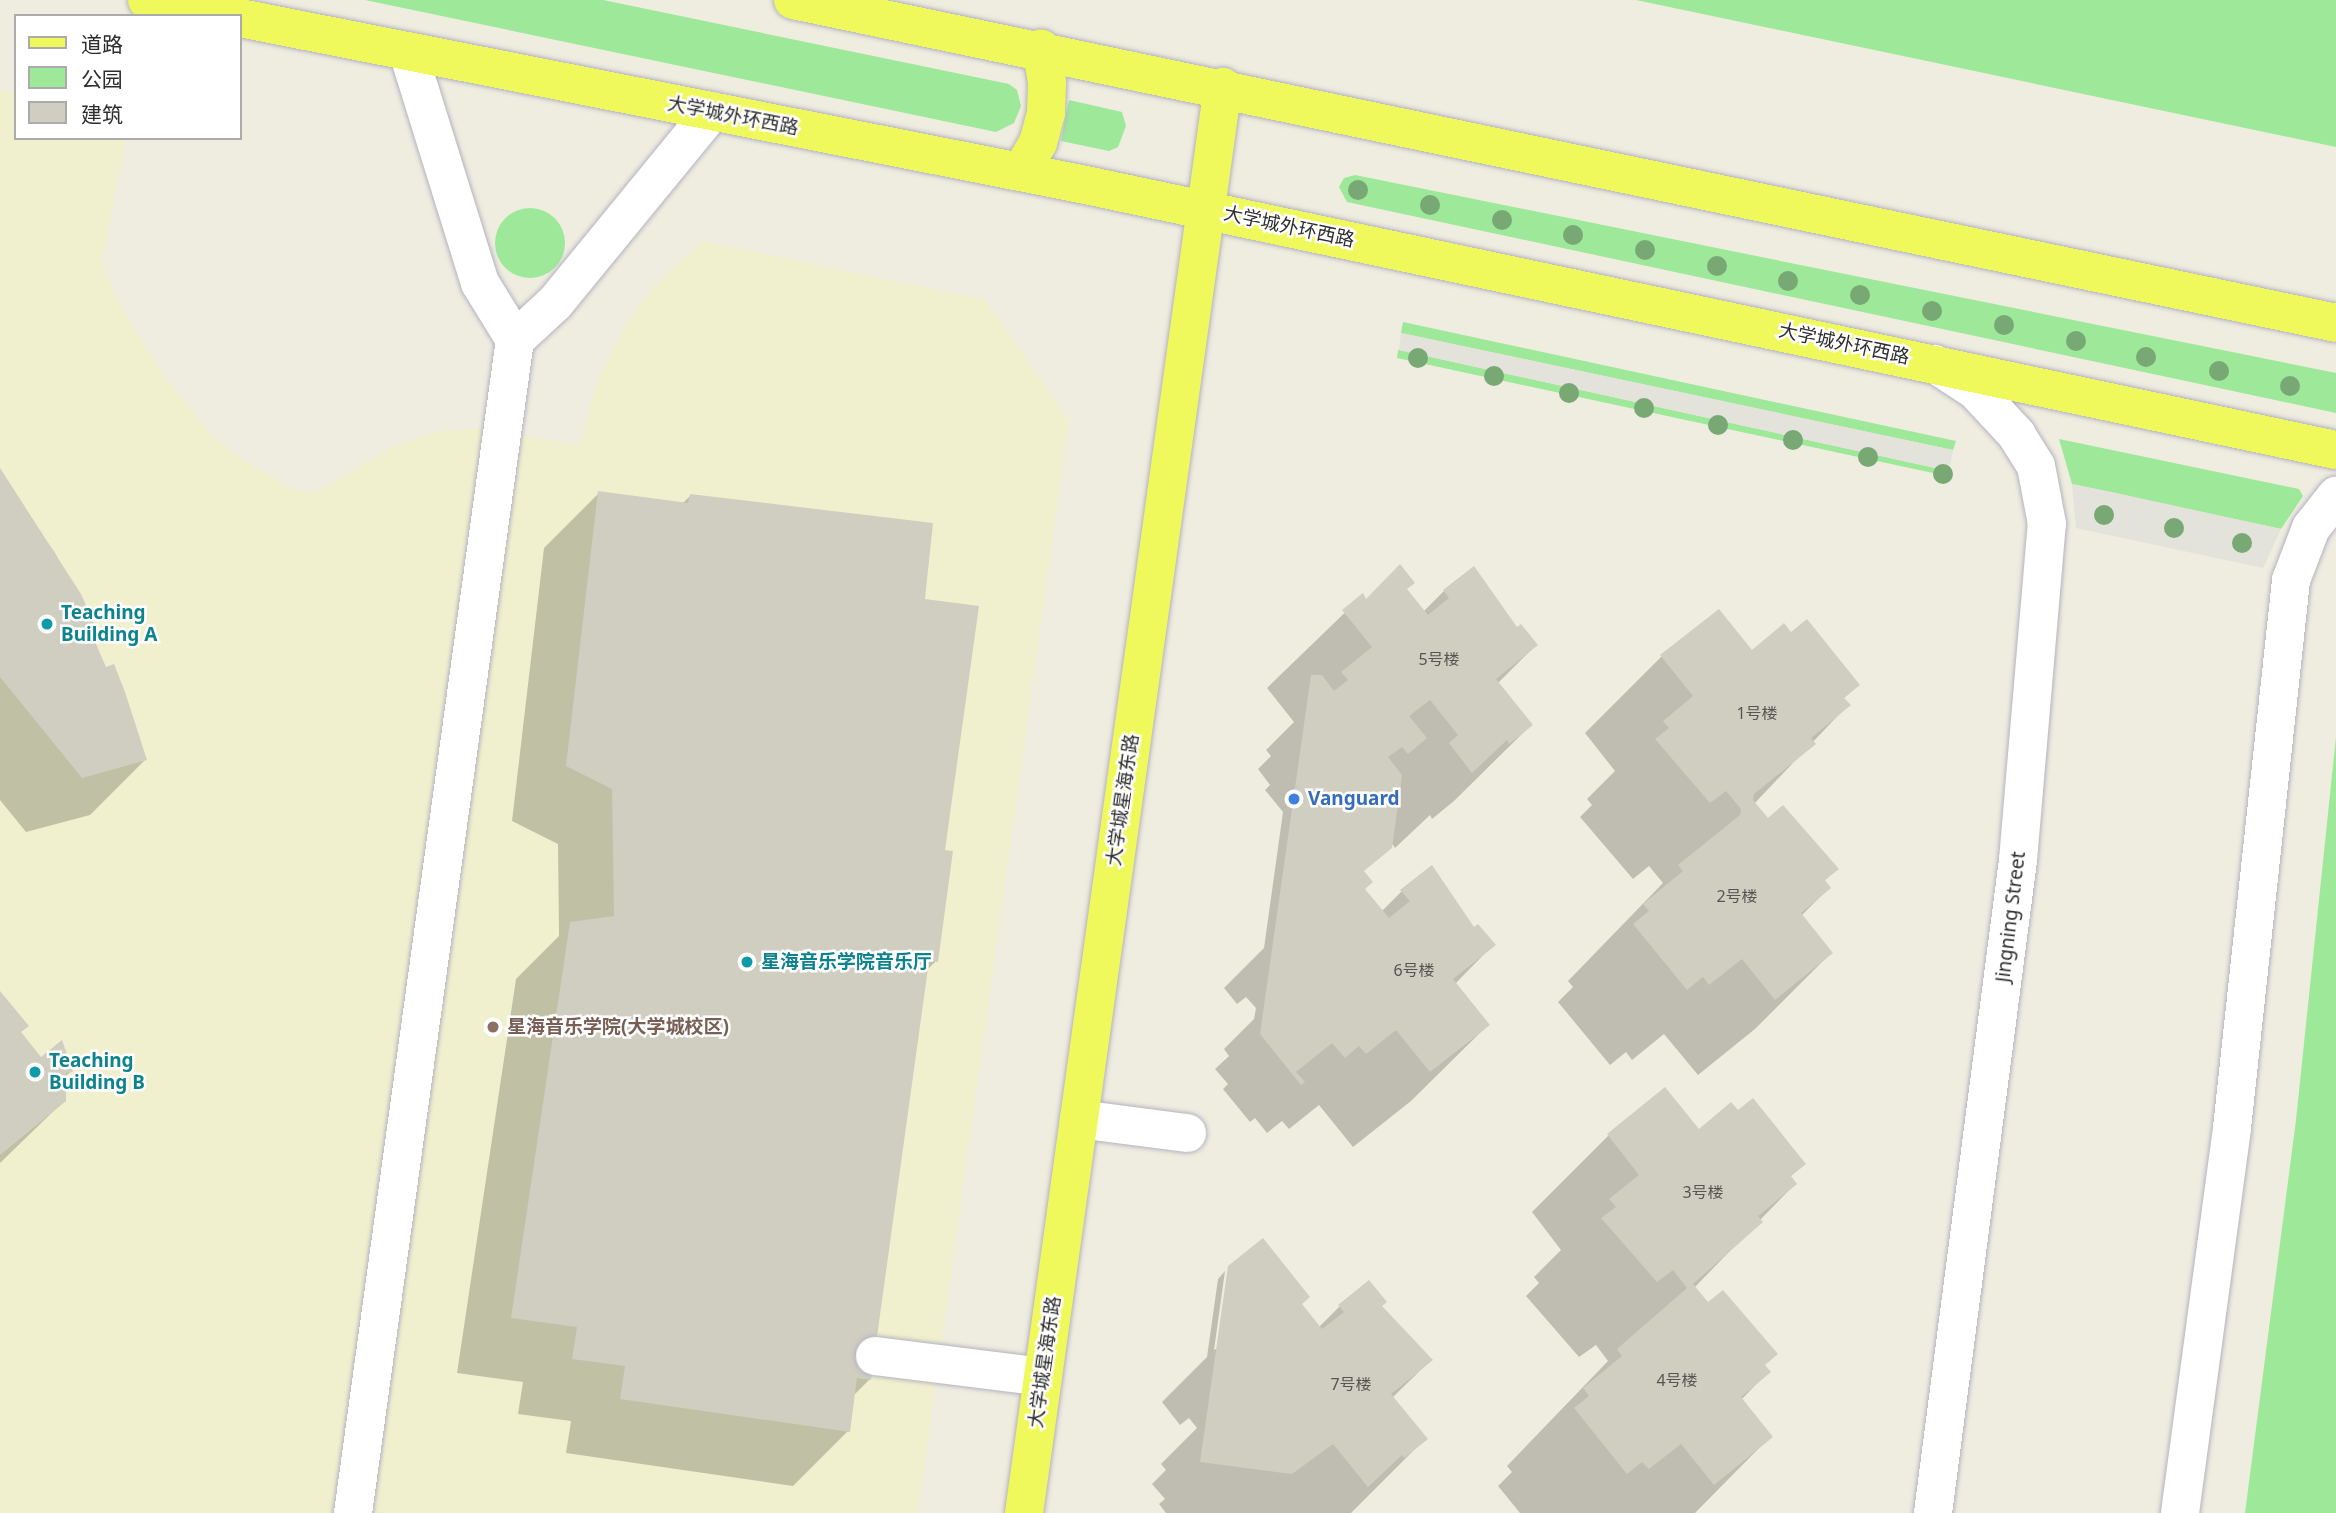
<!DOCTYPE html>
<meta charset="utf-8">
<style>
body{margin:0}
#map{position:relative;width:2336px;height:1513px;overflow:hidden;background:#efeddf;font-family:"Noto Sans","Noto Sans SC",sans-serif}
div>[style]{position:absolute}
.education>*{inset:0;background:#f1f0ce}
.green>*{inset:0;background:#9de899}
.round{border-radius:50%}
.plaza>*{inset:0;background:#e3e2db}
.shadow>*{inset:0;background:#0003}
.building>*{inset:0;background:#cfcec1}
.roads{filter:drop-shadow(0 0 2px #b4b3c1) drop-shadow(0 0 2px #b4b3c1)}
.minor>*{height:38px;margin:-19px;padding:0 19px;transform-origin:19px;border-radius:19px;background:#fff}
.major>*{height:38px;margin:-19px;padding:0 19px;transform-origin:19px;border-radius:19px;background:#f0f95b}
.trees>*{width:20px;height:20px;margin:-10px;border-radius:50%;background:#78a975}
.dots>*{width:19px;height:19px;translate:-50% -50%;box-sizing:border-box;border:4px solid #fff;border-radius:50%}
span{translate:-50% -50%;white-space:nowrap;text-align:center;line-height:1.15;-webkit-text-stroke:5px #fff;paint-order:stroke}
.number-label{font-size:16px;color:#565552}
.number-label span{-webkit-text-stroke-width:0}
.street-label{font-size:19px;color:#2d2d2d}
.culture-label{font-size:19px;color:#0d838f;font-weight:700}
.left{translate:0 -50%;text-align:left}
.shop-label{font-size:19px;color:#366cbe;font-weight:700}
.education-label{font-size:19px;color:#785e54;font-weight:700}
.legend{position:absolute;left:14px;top:14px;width:228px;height:126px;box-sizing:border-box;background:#fff;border:2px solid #ababab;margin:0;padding:9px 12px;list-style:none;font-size:21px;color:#2d2d2d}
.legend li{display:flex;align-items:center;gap:14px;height:35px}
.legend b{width:35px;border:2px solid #ababab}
</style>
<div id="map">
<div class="education">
<div style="clip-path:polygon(0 90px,16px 93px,16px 138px,126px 138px,102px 264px,122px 308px,164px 376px,210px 433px,238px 457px,294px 490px,310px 492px,325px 487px,394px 446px,439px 431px,477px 429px,579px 445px,599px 376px,631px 316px,657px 283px,702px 241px,986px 300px,1069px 421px,918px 1513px,0 1513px)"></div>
</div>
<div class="green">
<div style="clip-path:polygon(365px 0,603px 0,1009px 84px,1017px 90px,1021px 106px,1014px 123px,996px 132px)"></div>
<div style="clip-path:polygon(1636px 0,2336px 0,2336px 147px)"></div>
<div style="clip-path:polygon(1069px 100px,1122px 112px,1126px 126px,1118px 147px,1109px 151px,1061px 141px)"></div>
<div style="clip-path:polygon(1355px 175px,2336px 373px,2336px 413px,1347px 202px,1339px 187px,1344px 178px)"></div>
<div class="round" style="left:495px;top:208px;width:70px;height:70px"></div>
<div style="clip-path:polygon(1403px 322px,1956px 441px,1953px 450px,1401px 333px)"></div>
<div style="clip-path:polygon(1398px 350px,1399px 350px,1949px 471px,1947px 476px,1397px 358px)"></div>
<div style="clip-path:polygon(2059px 439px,2299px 489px,2303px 496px,2281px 529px,2072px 484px)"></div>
<div style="clip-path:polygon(2336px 737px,2336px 1513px,2245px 1513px,2296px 1120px)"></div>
</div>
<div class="plaza">
<div style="clip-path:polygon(1401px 333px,1953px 450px,1949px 471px,1399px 350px)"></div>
<div style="clip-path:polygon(2072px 484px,2107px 491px,2281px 529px,2263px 568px,2076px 528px)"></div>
</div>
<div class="shadow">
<div style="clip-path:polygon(0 475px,55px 553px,97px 634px,92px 639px,145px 760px,90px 815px,26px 832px,0 800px)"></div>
<div style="clip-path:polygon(599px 493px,682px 504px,690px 496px,923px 601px,943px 852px,936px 961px,926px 971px,870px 1379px,853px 1396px,848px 1431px,793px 1486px,566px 1453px,571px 1421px,518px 1414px,523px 1382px,457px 1373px,516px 979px,559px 936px,558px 844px,512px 821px,544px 548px)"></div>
<div style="clip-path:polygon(1405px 590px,1423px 612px,1444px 591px,1536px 645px,1497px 684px,1531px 725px,1454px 801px,1432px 819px,1430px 815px,1395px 848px,1391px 842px,1362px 872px,1363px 890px,1381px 912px,1402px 891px,1493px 945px,1455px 984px,1488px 1025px,1411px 1101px,1353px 1147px,1319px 1105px,1289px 1129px,1282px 1121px,1267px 1133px,1255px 1118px,1250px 1122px,1223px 1089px,1228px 1084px,1215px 1069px,1229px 1056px,1224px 1049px,1254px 1019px,1256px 1008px,1246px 997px,1237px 1004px,1224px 988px,1264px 948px,1283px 812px,1265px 790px,1270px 785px,1258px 769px,1271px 756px,1266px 750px,1294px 722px,1267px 688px,1362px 596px,1366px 601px)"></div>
<div style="clip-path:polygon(1791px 634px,1858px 685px,1843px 699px,1848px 705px,1754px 804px,1767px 820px,1836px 869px,1824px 881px,1829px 888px,1801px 916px,1831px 953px,1755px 1029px,1698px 1075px,1664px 1034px,1632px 1060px,1626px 1052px,1610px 1065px,1558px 1002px,1573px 987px,1568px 981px,1663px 883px,1649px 866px,1633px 879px,1580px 817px,1592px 805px,1587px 799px,1615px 771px,1585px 733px,1661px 657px,1752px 652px)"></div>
<div style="clip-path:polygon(0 993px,19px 1032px,41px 1059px,71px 1071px,64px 1078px,65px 1100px,0 1163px)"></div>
<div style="clip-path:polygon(1699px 1131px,1804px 1163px,1790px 1177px,1795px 1184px,1694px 1288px,1768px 1372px,1741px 1400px,1770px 1437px,1695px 1513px,1520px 1513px,1498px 1486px,1512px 1472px,1507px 1466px,1608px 1361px,1596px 1345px,1579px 1357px,1526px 1296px,1539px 1283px,1534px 1277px,1561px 1250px,1532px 1212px,1608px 1136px)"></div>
<div style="clip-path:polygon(1225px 1271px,1214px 1350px,1300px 1305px,1319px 1327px,1339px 1307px,1380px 1306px,1431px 1360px,1392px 1398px,1425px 1439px,1351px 1513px,1166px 1513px,1159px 1504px,1165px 1499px,1152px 1484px,1166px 1470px,1161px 1464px,1197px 1428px,1189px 1418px,1180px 1425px,1162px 1402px,1207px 1357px,1218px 1279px)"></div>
</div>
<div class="building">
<div style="clip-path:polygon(0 468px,81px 594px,99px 635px,93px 637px,106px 667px,114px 664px,125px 692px,147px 760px,82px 778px,0 677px)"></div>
<div style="clip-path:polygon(598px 491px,688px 503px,690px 494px,933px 523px,925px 599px,979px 606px,945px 850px,953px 851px,938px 962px,929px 961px,871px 1380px,857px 1378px,850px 1432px,620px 1399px,625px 1366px,572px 1359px,577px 1327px,511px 1318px,570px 922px,614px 916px,612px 789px,566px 766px)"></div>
<div style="clip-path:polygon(1400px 564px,1415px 583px,1407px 589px,1428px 615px,1449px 598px,1443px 590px,1474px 566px,1517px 627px,1521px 624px,1538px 645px,1496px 679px,1533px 725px,1509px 744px,1507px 740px,1472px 773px,1449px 743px,1458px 735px,1430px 700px,1409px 716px,1427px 738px,1408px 754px,1402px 747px,1388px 757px,1402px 775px,1392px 848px,1364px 871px,1373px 882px,1365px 889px,1389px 918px,1410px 901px,1400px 890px,1432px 865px,1474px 927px,1478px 924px,1496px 945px,1453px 979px,1490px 1025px,1430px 1072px,1396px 1030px,1366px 1054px,1359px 1046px,1345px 1058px,1332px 1043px,1296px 1072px,1305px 1082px,1301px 1085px,1260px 1034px,1311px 675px,1322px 675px,1334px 691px,1348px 680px,1341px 672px,1372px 647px,1342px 610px,1363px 593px,1366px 599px)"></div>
<div style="clip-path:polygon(1719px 609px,1752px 650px,1784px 623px,1791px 632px,1807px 619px,1860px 685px,1844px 698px,1851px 705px,1811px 738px,1816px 744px,1754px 794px,1753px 800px,1768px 818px,1783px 805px,1839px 869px,1825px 880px,1831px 888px,1801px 913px,1833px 953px,1775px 1000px,1742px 959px,1709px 985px,1703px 977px,1687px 990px,1633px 924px,1649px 911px,1643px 904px,1683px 871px,1678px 865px,1740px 815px,1741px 809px,1726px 791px,1710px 803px,1655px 739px,1669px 728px,1663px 721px,1693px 696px,1660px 655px)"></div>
<div style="clip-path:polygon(0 991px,29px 1026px,21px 1032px,41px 1057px,62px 1040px,73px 1072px,66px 1073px,66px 1101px,0 1155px)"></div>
<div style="clip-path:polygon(1665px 1087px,1699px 1129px,1731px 1102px,1738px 1110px,1753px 1098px,1806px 1164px,1791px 1176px,1797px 1184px,1758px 1216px,1763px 1222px,1693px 1284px,1708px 1302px,1723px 1290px,1778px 1354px,1765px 1365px,1771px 1372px,1741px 1397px,1773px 1437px,1714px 1485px,1681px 1444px,1649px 1469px,1642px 1462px,1627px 1474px,1574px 1408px,1589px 1396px,1583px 1388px,1622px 1356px,1617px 1349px,1687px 1288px,1673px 1270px,1657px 1282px,1601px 1218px,1616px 1207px,1609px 1199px,1639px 1175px,1607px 1134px)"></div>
<div style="clip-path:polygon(1263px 1238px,1310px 1297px,1302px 1304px,1322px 1329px,1344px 1312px,1338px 1305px,1369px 1280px,1387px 1302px,1382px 1306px,1433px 1360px,1391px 1394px,1428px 1439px,1404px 1458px,1402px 1455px,1368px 1487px,1333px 1444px,1292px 1474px,1200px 1462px,1228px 1266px)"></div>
</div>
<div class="roads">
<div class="minor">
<div style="left:408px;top:52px;width:242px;rotate:72.7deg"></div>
<div style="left:480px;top:283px;width:67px;rotate:58.4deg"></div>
<div style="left:515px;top:340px;width:54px;rotate:-42.8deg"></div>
<div style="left:555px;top:303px;width:248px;rotate:-50.7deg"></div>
<div style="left:1079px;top:1119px;width:109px;rotate:7.4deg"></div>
<div style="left:875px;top:1356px;width:169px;rotate:7.1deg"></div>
<div style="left:353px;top:1513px;width:1184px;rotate:-82.14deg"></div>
<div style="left:1933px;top:1513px;width:659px;rotate:-82.58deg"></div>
<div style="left:2018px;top:860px;width:337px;rotate:-85.1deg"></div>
<div style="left:2047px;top:524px;width:59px;rotate:-100.7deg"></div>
<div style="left:2036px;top:466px;width:36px;rotate:-122deg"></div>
<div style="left:2017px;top:435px;width:62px;rotate:-133deg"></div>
<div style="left:1975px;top:390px;width:48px;rotate:-147deg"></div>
<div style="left:2180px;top:1513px;width:388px;rotate:-82.3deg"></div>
<div style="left:2232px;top:1128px;width:551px;rotate:-83.85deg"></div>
<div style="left:2291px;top:580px;width:56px;rotate:-69deg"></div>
<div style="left:2311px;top:528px;width:41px;rotate:-52deg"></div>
</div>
<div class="major">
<div style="left:147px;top:0;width:82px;rotate:11.3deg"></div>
<div style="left:793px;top:0;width:1576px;rotate:11.82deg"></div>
<div style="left:240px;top:18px;width:857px;rotate:11.17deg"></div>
<div style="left:1081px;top:184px;width:1283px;rotate:11.97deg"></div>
<div style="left:1021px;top:172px;width:34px;rotate:-60deg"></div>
<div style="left:1038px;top:143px;width:31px;rotate:-75deg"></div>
<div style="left:1046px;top:113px;width:31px;rotate:-88deg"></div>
<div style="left:1047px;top:82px;width:34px;rotate:-100deg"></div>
<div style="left:1024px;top:1513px;width:1440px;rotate:-82.06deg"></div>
</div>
</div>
<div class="trees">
<div style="left:1358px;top:190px"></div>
<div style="left:1430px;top:205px"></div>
<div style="left:1502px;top:220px"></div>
<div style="left:1573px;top:235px"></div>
<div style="left:1645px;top:250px"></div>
<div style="left:1717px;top:266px"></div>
<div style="left:1788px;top:281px"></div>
<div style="left:1860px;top:295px"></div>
<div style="left:1932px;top:311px"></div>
<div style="left:2004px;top:325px"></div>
<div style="left:2076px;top:341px"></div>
<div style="left:2146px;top:357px"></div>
<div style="left:1418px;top:358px"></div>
<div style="left:2219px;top:371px"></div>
<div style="left:1494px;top:376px"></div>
<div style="left:2290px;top:386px"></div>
<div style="left:1569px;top:393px"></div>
<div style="left:1644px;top:408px"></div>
<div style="left:1718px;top:425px"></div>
<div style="left:1793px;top:440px"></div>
<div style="left:1868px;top:457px"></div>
<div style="left:1943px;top:474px"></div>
<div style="left:2104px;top:515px"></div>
<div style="left:2174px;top:528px"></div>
<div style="left:2242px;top:543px"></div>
</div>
<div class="dots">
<div style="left:47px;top:624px;background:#0f9aa8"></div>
<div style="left:1294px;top:799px;background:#3f7fe0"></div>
<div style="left:747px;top:962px;background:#0f9aa8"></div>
<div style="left:493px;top:1027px;background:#8d6e63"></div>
<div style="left:35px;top:1072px;background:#0f9aa8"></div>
</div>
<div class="number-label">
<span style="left:1439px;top:659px">5号楼</span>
<span style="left:1757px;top:713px">1号楼</span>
<span style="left:1737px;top:896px">2号楼</span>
<span style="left:1414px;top:970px">6号楼</span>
<span style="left:1703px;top:1192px">3号楼</span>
<span style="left:1677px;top:1380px">4号楼</span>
<span style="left:1351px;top:1384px">7号楼</span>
</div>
<div class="street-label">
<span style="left:733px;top:116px;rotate:11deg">大学城外环西路</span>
<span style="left:1289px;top:227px;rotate:12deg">大学城外环西路</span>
<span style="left:1844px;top:344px;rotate:12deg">大学城外环西路</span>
<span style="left:1123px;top:800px;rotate:-82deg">大学城星海东路</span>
<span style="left:2011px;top:917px;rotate:-83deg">Jingning Street</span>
<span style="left:1045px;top:1362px;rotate:-82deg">大学城星海东路</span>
</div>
<div class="culture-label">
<span class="left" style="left:61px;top:624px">Teaching<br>Building A</span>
<span class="left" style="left:761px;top:962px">星海音乐学院音乐厅</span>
<span class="left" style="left:49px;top:1072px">Teaching<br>Building B</span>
</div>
<div class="shop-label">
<span class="left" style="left:1308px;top:799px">Vanguard</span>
</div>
<div class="education-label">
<span class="left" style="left:507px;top:1027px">星海音乐学院(大学城校区)</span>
</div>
<ul class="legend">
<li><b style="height:9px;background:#f0f95b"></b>道路</li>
<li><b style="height:19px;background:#9de899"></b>公园</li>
<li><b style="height:19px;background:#cfcec1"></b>建筑</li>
</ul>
</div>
